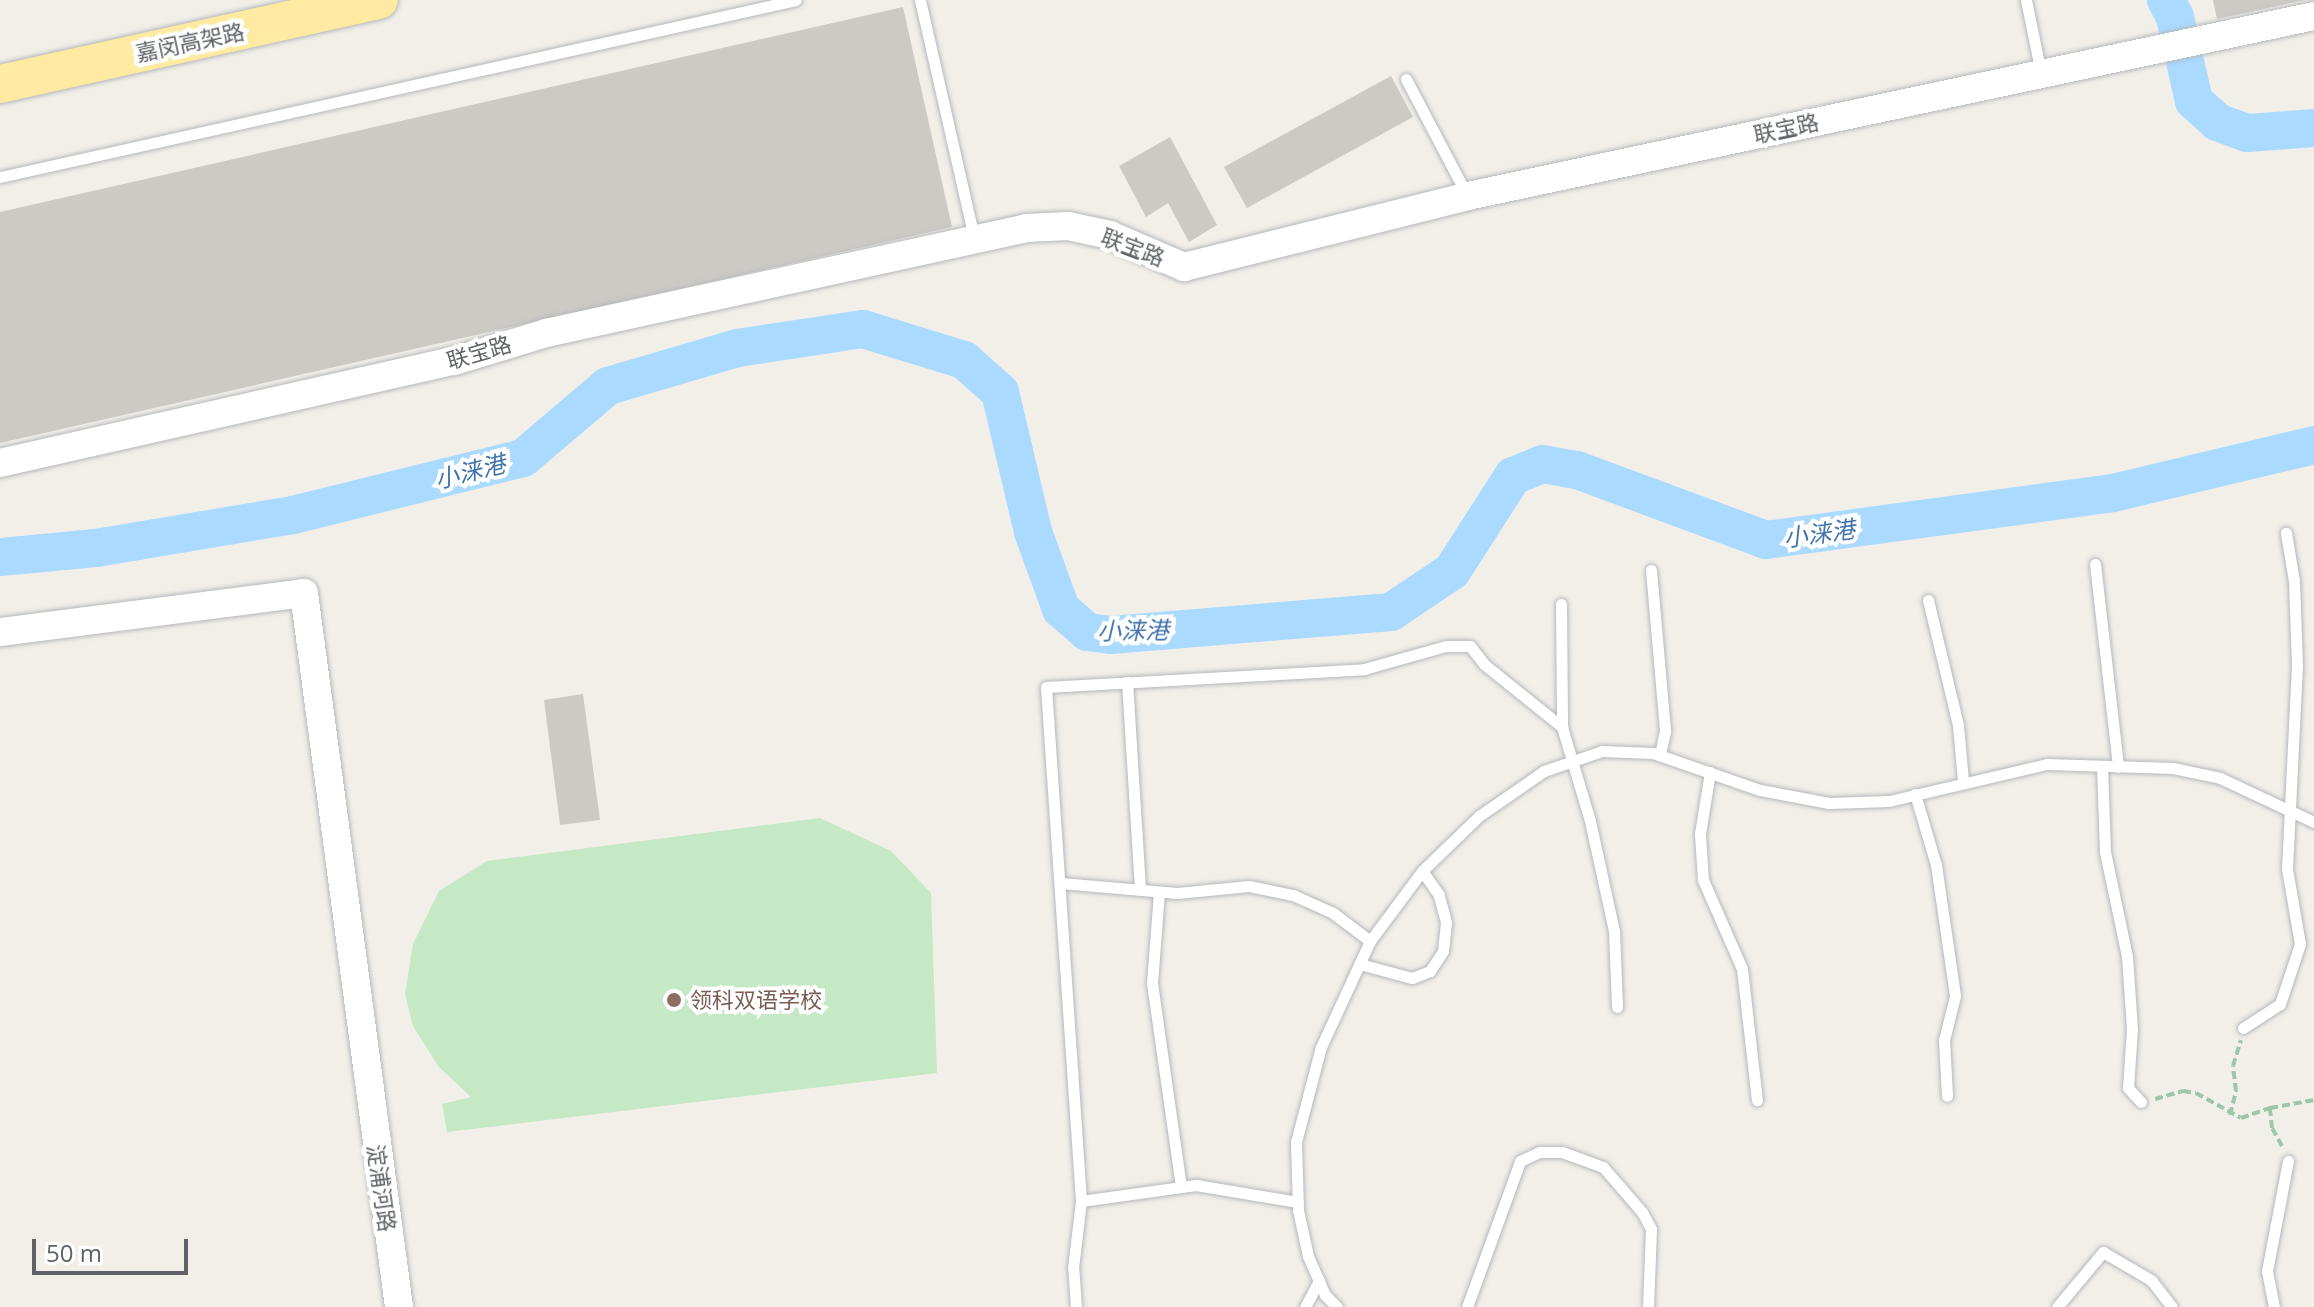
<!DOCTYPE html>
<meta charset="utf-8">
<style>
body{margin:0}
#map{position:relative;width:2314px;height:1307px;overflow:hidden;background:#f1efe8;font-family:"Open Sans","Noto Sans SC",sans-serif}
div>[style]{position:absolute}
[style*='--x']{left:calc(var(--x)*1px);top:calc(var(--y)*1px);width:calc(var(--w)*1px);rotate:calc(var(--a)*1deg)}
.green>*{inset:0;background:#c5e8c5}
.river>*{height:38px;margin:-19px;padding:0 19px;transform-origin:19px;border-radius:19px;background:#aadaff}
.building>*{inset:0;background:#cccac5}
.path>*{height:4px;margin-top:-2px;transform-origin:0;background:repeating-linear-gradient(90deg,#9cc7a9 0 8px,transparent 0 12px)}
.roads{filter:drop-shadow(0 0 2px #b5b8bc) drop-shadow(0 0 2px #b5b8bc)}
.service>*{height:11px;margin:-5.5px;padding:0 5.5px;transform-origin:5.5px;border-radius:5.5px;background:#fff}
.tertiary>*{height:28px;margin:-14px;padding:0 14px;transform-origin:14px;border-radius:14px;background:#fff}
.trunk>*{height:38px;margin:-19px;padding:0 19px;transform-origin:19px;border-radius:19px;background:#feeaa1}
.dots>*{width:22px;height:22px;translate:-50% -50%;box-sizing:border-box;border:4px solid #fff;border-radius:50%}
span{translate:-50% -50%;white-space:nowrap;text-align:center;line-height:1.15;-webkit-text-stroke:8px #fff;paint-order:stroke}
.street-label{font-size:22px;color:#5f6368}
.education-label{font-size:22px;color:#785e54}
.left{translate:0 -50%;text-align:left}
.water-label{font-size:24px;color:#4174aa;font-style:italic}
.scale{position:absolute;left:32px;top:1239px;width:156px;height:36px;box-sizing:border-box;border:4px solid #5f6368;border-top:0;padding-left:10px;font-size:24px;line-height:28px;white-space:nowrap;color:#5f6368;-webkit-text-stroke:6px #fff;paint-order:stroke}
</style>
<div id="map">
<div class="green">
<div style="clip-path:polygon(820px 818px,891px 851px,931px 893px,937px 1073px,447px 1132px,442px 1104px,471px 1097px,438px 1066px,413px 1026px,405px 994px,413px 944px,439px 891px,487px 861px)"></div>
</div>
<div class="river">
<div style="--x:2166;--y:0;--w:19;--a:62"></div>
<div style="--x:2175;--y:17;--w:86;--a:77.3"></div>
<div style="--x:2194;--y:101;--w:31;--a:42"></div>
<div style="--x:2217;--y:122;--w:33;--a:20"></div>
<div style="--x:2248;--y:133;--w:66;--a:-4.3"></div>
<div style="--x:0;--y:557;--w:96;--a:-5.4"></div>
<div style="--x:96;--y:548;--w:200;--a:-9.5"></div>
<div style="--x:293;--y:515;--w:237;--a:-13.9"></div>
<div style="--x:523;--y:458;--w:111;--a:-40.3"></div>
<div style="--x:608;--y:386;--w:134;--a:-16.4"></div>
<div style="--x:737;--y:348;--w:127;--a:-8.6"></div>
<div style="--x:863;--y:329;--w:106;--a:17.1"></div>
<div style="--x:964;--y:360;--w:48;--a:41.6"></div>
<div style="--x:1000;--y:392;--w:144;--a:76.7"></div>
<div style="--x:1033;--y:532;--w:82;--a:70"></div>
<div style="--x:1061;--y:609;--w:35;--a:41"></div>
<div style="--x:1087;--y:632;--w:24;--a:7"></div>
<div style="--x:1111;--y:635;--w:281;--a:-4.7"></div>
<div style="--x:1391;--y:612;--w:73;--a:-33.9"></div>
<div style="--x:1452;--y:571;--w:113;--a:-57.3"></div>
<div style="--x:1513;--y:476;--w:31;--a:-22"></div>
<div style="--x:1542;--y:464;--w:36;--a:10"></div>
<div style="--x:1577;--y:470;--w:202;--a:20.3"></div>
<div style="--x:1766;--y:540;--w:350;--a:-7.7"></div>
<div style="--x:2113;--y:493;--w:207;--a:-13.4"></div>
</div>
<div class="building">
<div style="clip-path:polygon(2213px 0,2305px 0,2217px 19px)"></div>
<div style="clip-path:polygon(903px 7px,952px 227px,0 443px,0 212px)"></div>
<div style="clip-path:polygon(1391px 76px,1413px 117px,1247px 208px,1224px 167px)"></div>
<div style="clip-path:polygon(1170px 137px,1217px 225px,1189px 242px,1168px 203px,1146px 217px,1119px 166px)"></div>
<div style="clip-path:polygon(583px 694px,600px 820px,560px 825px,544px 700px)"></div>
</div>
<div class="path">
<div style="--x:2155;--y:1099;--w:29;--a:-16"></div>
<div style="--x:2183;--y:1091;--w:13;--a:9"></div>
<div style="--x:2196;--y:1093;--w:51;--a:29.1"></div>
<div style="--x:2241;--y:1118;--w:31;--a:-19"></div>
<div style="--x:2230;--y:1115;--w:25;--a:-76"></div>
<div style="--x:2236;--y:1091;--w:25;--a:-97"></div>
<div style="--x:2233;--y:1066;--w:27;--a:-73"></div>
<div style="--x:2282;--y:1146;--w:21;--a:-119"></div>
<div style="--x:2272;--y:1128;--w:20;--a:-96"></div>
<div style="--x:2270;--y:1108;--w:45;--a:-10.3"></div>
</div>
<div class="roads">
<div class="service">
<div style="--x:920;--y:0;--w:244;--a:77.2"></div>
<div style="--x:2026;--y:0;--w:75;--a:78.4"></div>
<div style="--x:1406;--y:79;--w:131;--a:62.3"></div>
<div style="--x:0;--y:177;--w:815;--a:-12.54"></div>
<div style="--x:2095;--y:564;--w:204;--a:83.5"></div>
<div style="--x:1651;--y:570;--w:162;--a:85"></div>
<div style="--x:1665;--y:731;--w:25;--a:102"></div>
<div style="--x:1928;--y:600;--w:129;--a:76.5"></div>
<div style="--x:1958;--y:725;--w:56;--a:84.9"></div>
<div style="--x:1561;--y:604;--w:123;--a:89.5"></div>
<div style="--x:1562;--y:727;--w:98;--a:73.4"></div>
<div style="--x:1590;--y:821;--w:113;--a:77.7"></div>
<div style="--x:1614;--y:931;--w:76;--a:87.7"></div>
<div style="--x:1127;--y:682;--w:208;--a:86.4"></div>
<div style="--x:2102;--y:766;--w:86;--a:88"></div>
<div style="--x:2105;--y:852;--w:106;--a:78.1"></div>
<div style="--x:2127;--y:956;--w:73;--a:86.1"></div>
<div style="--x:2132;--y:1029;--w:59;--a:93.9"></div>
<div style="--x:2128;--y:1088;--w:19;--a:47"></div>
<div style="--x:1710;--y:772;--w:63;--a:99.2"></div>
<div style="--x:1700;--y:834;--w:46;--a:86.3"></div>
<div style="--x:1703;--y:880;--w:97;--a:66.3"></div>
<div style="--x:1742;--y:969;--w:132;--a:83.5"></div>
<div style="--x:1915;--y:794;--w:74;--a:73.5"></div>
<div style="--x:1936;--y:865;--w:132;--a:81.7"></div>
<div style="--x:1955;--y:996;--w:45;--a:104"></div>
<div style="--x:1944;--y:1040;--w:56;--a:86.9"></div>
<div style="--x:1061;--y:883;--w:116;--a:4.9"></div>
<div style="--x:1177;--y:893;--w:72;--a:-5.6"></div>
<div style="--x:1249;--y:886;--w:45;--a:11.6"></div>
<div style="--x:1293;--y:895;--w:44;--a:24.2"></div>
<div style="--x:1333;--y:913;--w:46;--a:37.1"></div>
<div style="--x:1159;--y:892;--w:91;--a:94.4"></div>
<div style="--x:1152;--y:983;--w:206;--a:81.9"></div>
<div style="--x:1360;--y:964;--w:54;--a:15.1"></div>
<div style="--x:1412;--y:978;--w:19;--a:-21"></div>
<div style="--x:1430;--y:971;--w:24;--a:-57"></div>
<div style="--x:1443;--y:951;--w:29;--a:-84"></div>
<div style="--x:1446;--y:922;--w:28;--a:-105"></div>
<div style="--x:1439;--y:895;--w:29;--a:-125"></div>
<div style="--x:2243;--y:1028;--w:44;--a:-33"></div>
<div style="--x:2280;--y:1004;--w:63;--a:-71.6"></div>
<div style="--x:2300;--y:944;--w:76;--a:-99.8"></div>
<div style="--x:2287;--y:869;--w:203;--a:-87.2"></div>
<div style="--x:2297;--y:666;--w:85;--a:-92"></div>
<div style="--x:2294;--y:581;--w:49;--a:-99.5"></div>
<div style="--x:1081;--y:1201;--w:116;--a:-7.9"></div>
<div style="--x:1196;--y:1185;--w:103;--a:9.5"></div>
<div style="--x:1076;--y:1307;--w:39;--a:-94"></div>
<div style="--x:1073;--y:1268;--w:67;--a:-83.2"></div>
<div style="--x:1081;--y:1201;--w:515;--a:-93.9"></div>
<div style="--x:1046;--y:687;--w:319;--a:-3.2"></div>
<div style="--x:1364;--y:669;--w:85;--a:-15.7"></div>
<div style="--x:1446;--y:646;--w:24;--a:0"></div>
<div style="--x:1470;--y:646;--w:24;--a:52"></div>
<div style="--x:1485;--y:665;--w:99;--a:38.8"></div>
<div style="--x:1305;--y:1307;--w:30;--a:-62"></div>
<div style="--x:1337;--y:1307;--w:17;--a:-135"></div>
<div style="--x:1325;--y:1295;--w:43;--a:-113.6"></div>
<div style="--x:1308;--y:1256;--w:47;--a:-102.3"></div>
<div style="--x:1298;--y:1210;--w:68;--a:-91.7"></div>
<div style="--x:1296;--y:1142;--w:98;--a:-75.3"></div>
<div style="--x:1321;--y:1047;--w:117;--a:-65.2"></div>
<div style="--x:1370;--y:941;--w:87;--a:-53.4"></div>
<div style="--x:1422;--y:871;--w:79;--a:-44"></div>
<div style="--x:1479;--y:816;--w:79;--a:-34.7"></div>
<div style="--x:1544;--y:771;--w:61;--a:-19"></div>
<div style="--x:1602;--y:751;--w:51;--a:2.2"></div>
<div style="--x:1653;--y:753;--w:113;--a:19.1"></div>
<div style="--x:1760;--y:790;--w:70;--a:10.7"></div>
<div style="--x:1829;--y:803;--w:60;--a:-1.9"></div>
<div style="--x:1889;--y:801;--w:162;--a:-13.2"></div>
<div style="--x:2047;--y:764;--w:126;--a:1.8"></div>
<div style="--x:2173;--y:768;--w:48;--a:12"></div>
<div style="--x:2220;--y:778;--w:104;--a:25.1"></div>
<div style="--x:1467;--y:1307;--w:155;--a:-70"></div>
<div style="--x:1520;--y:1161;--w:21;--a:-25"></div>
<div style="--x:1539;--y:1152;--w:23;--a:0"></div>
<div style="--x:1562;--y:1152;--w:44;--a:20.1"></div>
<div style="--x:1603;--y:1167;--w:60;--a:49.1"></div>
<div style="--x:1642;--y:1212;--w:19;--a:62"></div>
<div style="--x:1651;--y:1229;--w:78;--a:92.2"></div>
<div style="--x:2057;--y:1307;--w:72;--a:-50.1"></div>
<div style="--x:2103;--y:1252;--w:56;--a:30.3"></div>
<div style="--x:2151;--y:1280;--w:34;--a:52"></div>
<div style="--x:2274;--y:1307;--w:37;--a:-101"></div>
<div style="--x:2267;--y:1271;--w:112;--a:-79.2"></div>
</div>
<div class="tertiary">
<div style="--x:0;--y:463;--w:465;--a:-12.7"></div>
<div style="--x:454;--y:361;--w:96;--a:-16.9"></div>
<div style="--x:546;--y:333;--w:491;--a:-12.3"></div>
<div style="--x:1026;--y:228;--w:42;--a:-2.7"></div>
<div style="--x:1068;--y:226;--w:43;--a:12.1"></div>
<div style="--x:1110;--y:235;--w:81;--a:23.4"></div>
<div style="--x:1184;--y:267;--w:293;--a:-14"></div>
<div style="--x:1468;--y:196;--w:865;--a:-12.01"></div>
<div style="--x:0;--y:632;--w:306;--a:-7.3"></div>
<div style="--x:304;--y:593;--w:720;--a:82.42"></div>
</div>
<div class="trunk">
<div style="--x:0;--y:84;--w:388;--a:-12.5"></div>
</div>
</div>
<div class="dots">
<div style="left:674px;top:1000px;background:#8d6e63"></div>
</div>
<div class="street-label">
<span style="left:190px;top:42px;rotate:-12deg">嘉闵高架路</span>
<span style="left:1786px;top:128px;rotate:-12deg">联宝路</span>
<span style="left:1133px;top:247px;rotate:21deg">联宝路</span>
<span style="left:479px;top:352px;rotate:-16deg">联宝路</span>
<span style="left:382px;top:1188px;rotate:82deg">淀浦河路</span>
</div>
<div class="education-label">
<span class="left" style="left:690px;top:1000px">领科双语学校</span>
</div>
<div class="water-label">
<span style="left:470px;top:471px;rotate:-14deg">小涞港</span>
<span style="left:1819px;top:533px;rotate:-8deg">小涞港</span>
<span style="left:1133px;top:630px;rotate:-1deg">小涞港</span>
</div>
<div class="scale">50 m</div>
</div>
